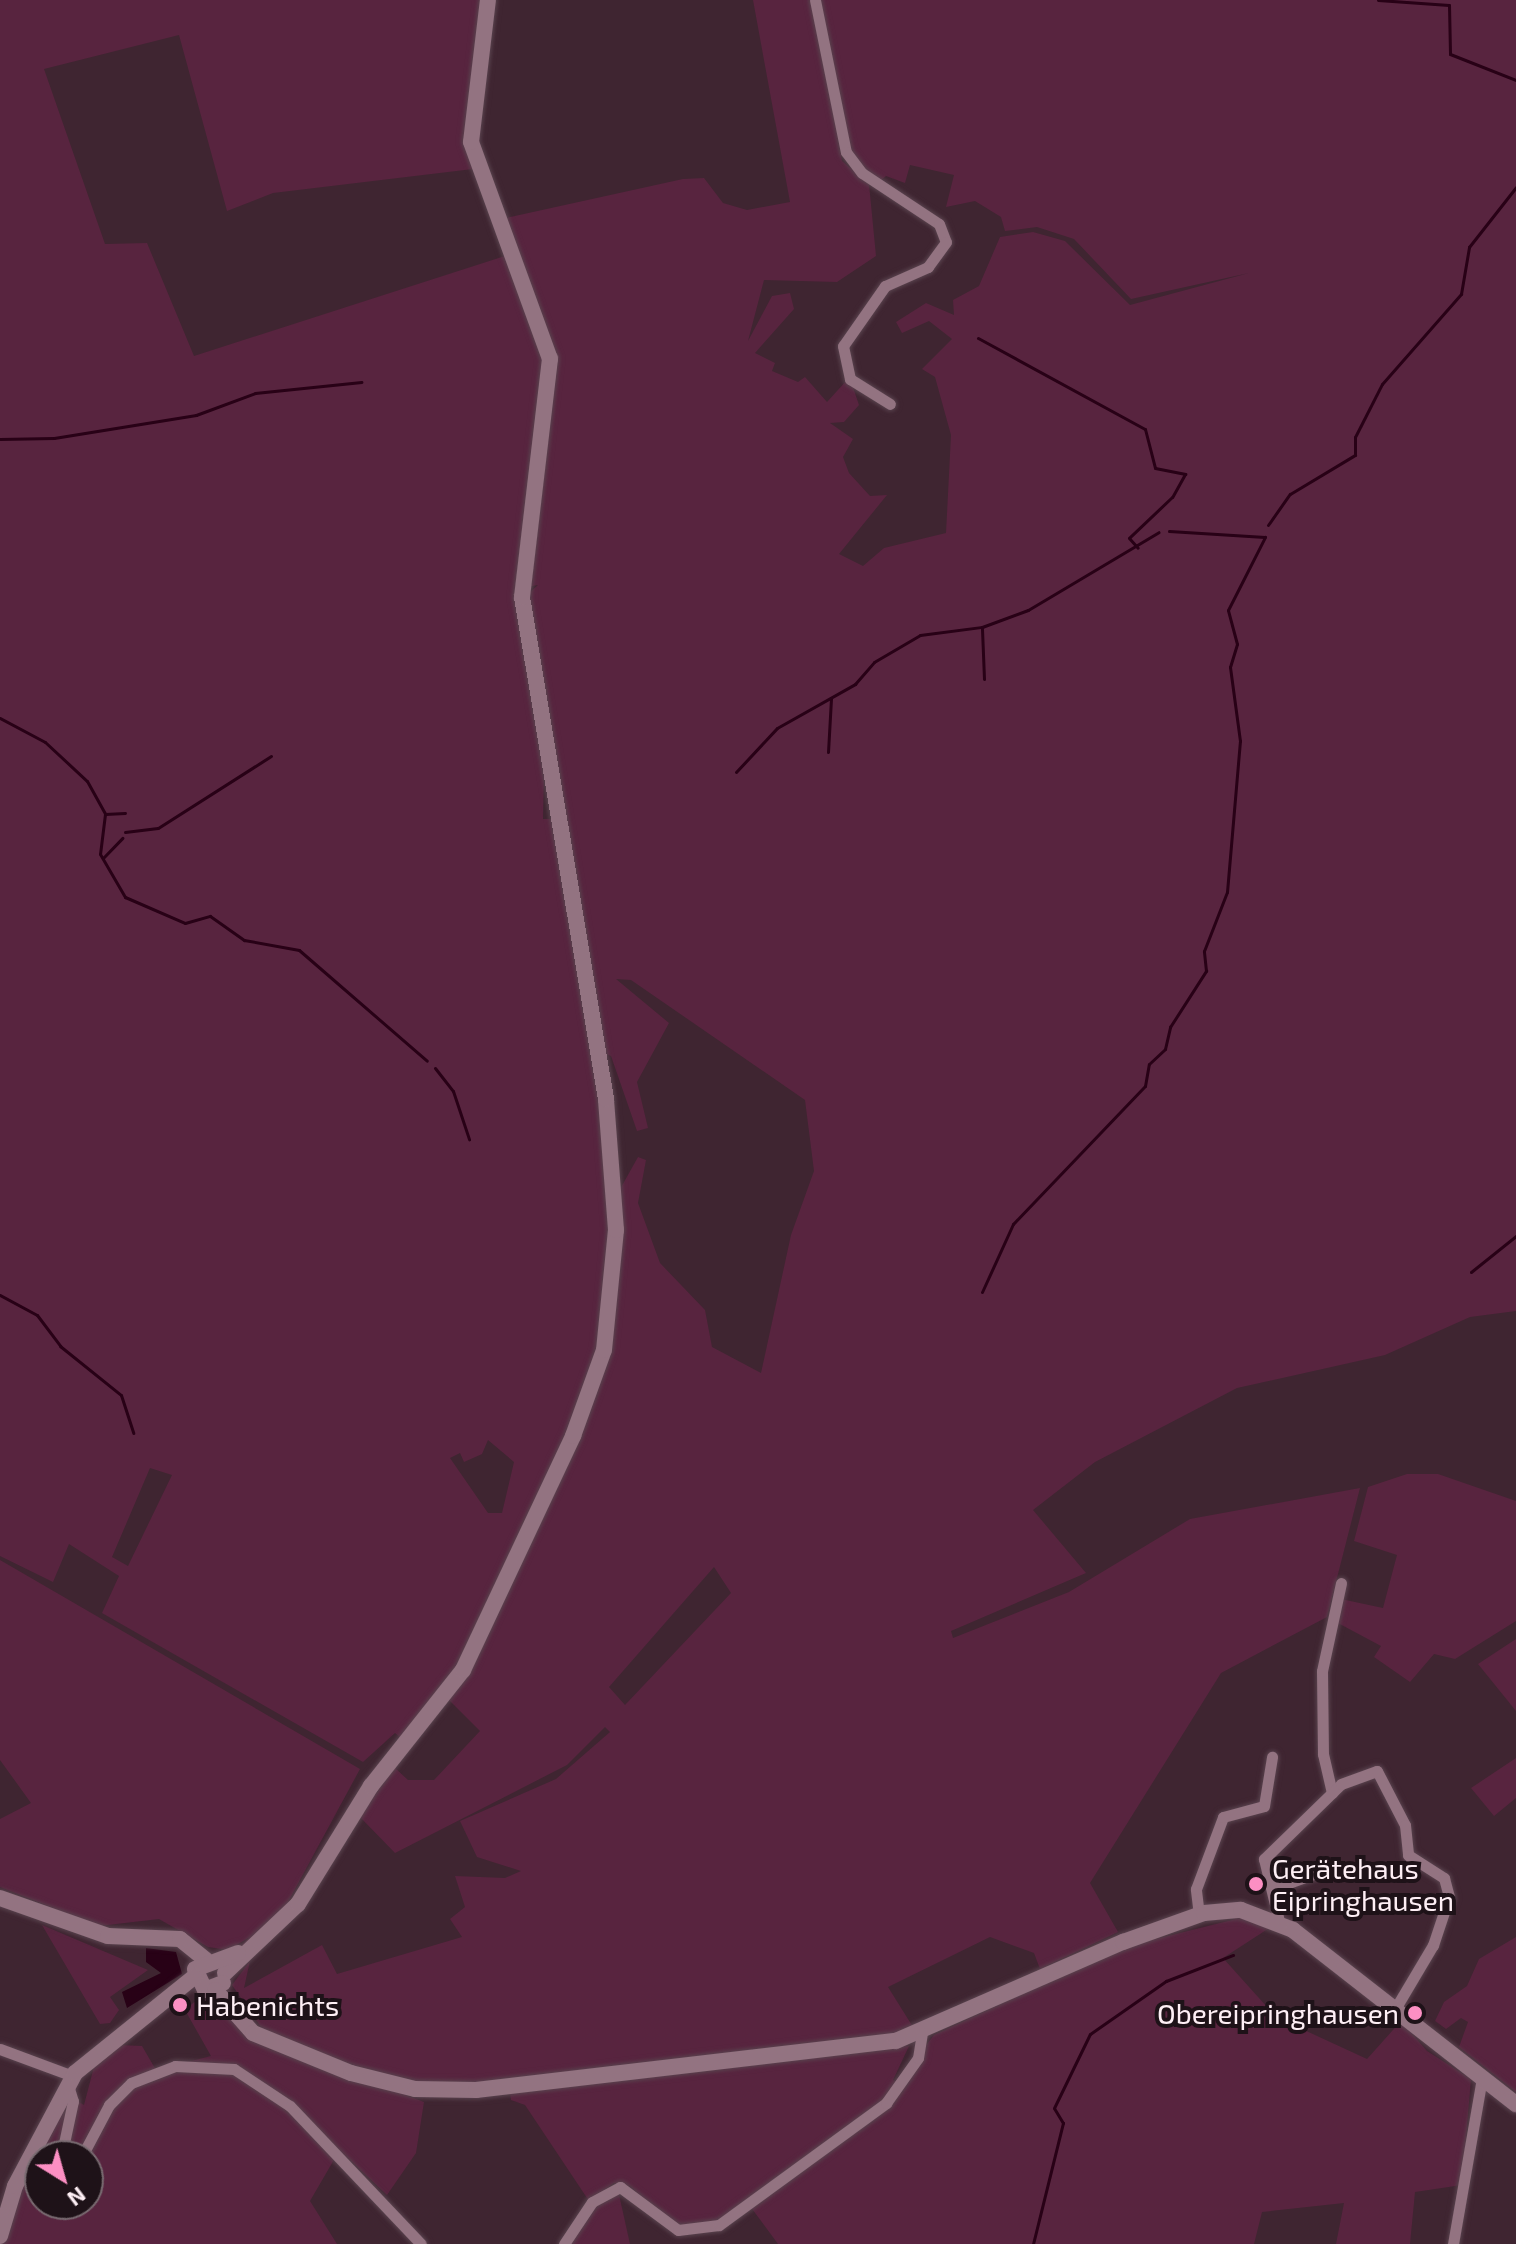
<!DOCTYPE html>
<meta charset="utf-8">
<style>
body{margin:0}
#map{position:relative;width:1516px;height:2244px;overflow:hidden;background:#3f2531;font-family:"Exo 2",sans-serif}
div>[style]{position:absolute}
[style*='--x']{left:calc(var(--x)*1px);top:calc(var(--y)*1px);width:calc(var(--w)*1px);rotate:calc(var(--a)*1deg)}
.green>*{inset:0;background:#58243f}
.water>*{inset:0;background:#280116}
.stream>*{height:3px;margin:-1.5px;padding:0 1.5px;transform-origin:1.5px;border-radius:1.5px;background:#280116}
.roads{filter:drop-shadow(0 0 2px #59434e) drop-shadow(0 0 2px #59434e)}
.minor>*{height:11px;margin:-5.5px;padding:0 5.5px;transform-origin:5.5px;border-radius:5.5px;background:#937381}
.secondary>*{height:16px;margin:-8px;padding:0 8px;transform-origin:8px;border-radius:8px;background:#937381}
.dots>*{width:22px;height:22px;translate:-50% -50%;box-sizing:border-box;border:4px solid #1e1218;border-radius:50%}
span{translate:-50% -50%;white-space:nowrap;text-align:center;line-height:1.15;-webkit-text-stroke:8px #1e1218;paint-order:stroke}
.poi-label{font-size:28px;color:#feeff5}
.left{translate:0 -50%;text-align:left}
.right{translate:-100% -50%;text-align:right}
.north{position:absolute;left:24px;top:2140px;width:80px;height:80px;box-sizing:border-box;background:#1e1218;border:2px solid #786a70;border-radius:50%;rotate:143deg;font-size:22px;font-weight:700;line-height:32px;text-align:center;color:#feeff5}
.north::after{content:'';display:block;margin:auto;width:28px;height:36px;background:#fc8fc3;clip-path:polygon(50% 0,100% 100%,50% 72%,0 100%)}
</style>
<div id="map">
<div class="green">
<div style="clip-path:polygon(evenodd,0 0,484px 0,473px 169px,273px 193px,227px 211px,179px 35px,44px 69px,105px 244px,147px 243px,194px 356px,508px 255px,541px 337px,544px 399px,517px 572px,544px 772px,543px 819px,552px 819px,595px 1061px,611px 1236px,602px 1330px,584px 1401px,467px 1652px,402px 1739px,395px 1733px,363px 1762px,102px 1613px,119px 1576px,69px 1544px,53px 1582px,0 1556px,0 0,488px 1440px,514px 1462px,502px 1513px,488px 1513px,450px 1458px,460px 1453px,464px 1462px,482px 1454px,488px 1440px,0 0,150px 1468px,172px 1475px,128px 1566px,112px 1557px,150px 1468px)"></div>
<div style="clip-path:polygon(evenodd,753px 0,812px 0,842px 161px,869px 184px,876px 256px,837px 282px,764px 280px,748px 341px,772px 296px,790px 293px,794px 309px,755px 353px,775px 363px,772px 371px,798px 382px,805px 377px,827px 402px,847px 380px,853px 387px,859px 405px,844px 422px,830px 423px,853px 439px,843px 457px,849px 473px,870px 496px,887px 495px,839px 554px,863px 566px,884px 548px,946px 533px,951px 435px,935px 377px,922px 369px,952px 339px,929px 321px,902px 333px,896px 322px,926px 303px,954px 315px,953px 300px,979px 286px,1000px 237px,1033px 232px,1065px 241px,1130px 305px,1249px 273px,1131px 299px,1074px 239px,1037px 227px,1005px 231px,1001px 217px,975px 201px,946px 207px,954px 175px,910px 165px,905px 183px,886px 176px,879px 182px,853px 159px,818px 0,1516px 0,1516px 1311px,1470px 1317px,1385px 1355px,1237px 1388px,1095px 1462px,1033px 1510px,1086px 1573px,951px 1631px,953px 1638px,1069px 1592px,1190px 1519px,1360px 1488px,1327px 1617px,1221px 1673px,1090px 1883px,1118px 1932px,1040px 1969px,1034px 1953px,990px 1937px,888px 1987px,913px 2027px,845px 2053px,909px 2046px,893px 2080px,900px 2083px,885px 2101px,741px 2206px,707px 2226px,674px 2226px,630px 2186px,614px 2183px,589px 2201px,525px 2105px,511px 2100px,508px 2081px,421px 2084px,339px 2061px,263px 2030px,232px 1985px,250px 1961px,244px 1988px,322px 1945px,337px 1974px,462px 1937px,450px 1919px,465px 1907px,455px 1876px,505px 1878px,521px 1871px,477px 1857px,460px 1821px,556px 1779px,610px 1732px,605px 1727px,567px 1765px,395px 1853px,359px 1816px,395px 1768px,408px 1780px,434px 1780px,480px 1731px,447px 1698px,589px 1414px,619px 1191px,638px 1157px,646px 1160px,638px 1203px,660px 1263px,705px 1310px,712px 1347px,761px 1373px,791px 1235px,814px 1171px,805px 1100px,631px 980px,616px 979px,669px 1023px,637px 1082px,648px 1128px,637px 1131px,611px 1056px,604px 1053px,528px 594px,538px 585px,527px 587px,555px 383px,478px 153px,478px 114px,480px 144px,506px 218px,683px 179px,704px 178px,723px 203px,747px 210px,790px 202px,753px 0,714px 1567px,731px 1593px,625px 1705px,609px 1687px,714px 1567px)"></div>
<div style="clip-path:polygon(1407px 1474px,1438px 1474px,1516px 1501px,1516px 1621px,1455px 1659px,1434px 1654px,1410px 1682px,1374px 1657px,1381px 1646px,1336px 1622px,1341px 1599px,1383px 1608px,1397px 1555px,1354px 1541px,1368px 1487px)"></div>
<div style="clip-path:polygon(0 1560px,360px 1769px,281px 1915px,235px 1951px,250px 1937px,228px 1950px,208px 1947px,159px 1919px,99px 1926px,0 1887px,0 1819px,31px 1803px,0 1760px)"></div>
<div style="clip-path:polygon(1516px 1639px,1516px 1711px,1478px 1664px)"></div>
<div style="clip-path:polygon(1516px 1758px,1516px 1798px,1494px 1816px,1471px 1788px)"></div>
<div style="clip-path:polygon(1244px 1917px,1274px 1925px,1223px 1958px,1276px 2017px,1367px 2059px,1401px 2021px,1427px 2051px,1471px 2079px,1462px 2185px,1415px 2192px,1410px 2244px,1336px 2244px,1344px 2203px,1262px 2212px,1254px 2244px,778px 2244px,750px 2206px,866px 2123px,934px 2035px,1124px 1947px)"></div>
<div style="clip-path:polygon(42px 1925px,148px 1970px,110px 1997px,119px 2010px,110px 2023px,100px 2024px)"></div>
<div style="clip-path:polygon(1516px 1937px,1516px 2092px,1459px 2047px,1468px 2022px,1461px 2018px,1446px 2029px,1435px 2021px,1444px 2002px,1467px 1986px,1479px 1959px)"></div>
<div style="clip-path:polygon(evenodd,199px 1998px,219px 2004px,250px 2037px,424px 2102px,416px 2153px,387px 2195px,330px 2141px,335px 2158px,310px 2201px,337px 2244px,2px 2244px,16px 2195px,67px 2095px,84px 2105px,96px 2059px,118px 2045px,142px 2046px,156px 2070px,211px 2056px,185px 2010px,199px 1998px,40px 2156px,88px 2156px,88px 2204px,40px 2204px,40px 2156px)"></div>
<div style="clip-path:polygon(618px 2190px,630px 2244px,566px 2244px,595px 2205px)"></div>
</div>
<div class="water">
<div style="clip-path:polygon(146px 1948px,176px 1952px,182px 1974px,127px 2008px,122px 1992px,161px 1973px,146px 1962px)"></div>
</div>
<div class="stream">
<div style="--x:1378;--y:0;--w:71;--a:4"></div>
<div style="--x:1449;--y:5;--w:49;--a:88.8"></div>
<div style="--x:1450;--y:54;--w:71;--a:21.5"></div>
<div style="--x:978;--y:338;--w:190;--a:28.6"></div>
<div style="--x:1145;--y:429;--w:40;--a:75.6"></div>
<div style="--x:1155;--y:468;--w:31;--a:11"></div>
<div style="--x:1185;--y:474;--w:26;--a:119"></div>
<div style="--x:1172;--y:497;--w:59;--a:136.4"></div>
<div style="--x:1129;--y:538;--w:13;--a:48"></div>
<div style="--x:0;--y:439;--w:54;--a:-1.1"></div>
<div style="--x:54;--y:438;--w:144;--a:-9.2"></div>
<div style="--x:196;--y:415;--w:63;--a:-20.4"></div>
<div style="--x:255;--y:393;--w:107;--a:-5.9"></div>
<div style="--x:1268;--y:525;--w:38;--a:-55"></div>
<div style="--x:1290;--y:494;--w:76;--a:-31"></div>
<div style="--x:1355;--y:455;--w:18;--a:-90"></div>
<div style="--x:1355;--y:437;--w:59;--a:-63"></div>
<div style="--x:1382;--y:384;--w:120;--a:-48.7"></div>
<div style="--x:1461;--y:294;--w:48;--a:-80.3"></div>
<div style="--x:1469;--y:247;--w:76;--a:-51.9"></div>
<div style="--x:1169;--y:531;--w:96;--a:3.6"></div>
<div style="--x:982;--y:629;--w:50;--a:87.7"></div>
<div style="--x:0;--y:718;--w:51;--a:28.1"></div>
<div style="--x:45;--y:742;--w:57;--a:42.9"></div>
<div style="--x:87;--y:781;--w:38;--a:61"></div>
<div style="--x:105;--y:814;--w:40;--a:97.1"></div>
<div style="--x:100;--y:854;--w:50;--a:59.8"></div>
<div style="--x:125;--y:897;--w:65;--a:23.4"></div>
<div style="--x:185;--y:923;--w:26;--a:-16"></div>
<div style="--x:210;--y:916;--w:42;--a:35.2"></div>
<div style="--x:244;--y:940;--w:56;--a:10.3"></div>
<div style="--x:299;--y:950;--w:169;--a:40.9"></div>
<div style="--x:828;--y:752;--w:54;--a:-86.8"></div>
<div style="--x:736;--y:772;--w:60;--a:-47"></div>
<div style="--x:777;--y:728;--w:90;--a:-29.4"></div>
<div style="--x:855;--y:684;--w:29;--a:-49"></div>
<div style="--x:874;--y:662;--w:53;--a:-30.4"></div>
<div style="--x:920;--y:635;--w:63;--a:-7.4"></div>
<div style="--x:982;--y:627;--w:49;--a:-20.3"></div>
<div style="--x:1028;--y:610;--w:152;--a:-30.8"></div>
<div style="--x:105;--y:814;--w:20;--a:-3"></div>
<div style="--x:125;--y:832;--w:33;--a:-7"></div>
<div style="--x:158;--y:828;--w:134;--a:-32.5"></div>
<div style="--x:103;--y:858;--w:28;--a:-46"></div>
<div style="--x:435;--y:1068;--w:29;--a:52"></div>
<div style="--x:453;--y:1091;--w:51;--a:71.6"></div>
<div style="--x:1471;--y:1272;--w:58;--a:-38.7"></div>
<div style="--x:982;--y:1292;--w:75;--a:-65.5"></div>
<div style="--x:1013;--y:1224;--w:191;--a:-46.3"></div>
<div style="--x:1145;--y:1086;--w:22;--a:-80"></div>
<div style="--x:1149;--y:1064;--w:22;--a:-43"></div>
<div style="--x:1165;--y:1049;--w:23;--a:-77"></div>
<div style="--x:1170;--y:1027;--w:67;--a:-57.3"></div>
<div style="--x:1206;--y:971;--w:20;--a:-96"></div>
<div style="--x:1204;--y:951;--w:63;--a:-68.7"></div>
<div style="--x:1227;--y:892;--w:152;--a:-85.1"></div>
<div style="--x:1240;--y:741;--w:75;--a:-97.7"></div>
<div style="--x:1230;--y:667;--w:24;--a:-73"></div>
<div style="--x:1237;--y:644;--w:35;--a:-105"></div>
<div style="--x:1228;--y:610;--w:82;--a:-63.1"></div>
<div style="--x:0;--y:1295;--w:42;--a:28.4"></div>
<div style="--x:37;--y:1315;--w:39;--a:53"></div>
<div style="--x:60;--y:1346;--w:78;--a:38.8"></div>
<div style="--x:121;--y:1395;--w:40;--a:72"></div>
<div style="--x:1033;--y:2244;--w:125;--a:-76.1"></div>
<div style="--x:1063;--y:2123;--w:17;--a:-121"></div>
<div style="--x:1054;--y:2108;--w:82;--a:-64.1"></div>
<div style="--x:1090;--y:2034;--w:93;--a:-34.9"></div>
<div style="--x:1166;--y:1981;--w:72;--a:-21.2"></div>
</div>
<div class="roads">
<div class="minor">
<div style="--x:815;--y:0;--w:155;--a:78.5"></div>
<div style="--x:846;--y:152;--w:26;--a:53"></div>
<div style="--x:862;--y:173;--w:92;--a:33.5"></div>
<div style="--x:939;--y:224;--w:19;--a:69"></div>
<div style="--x:946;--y:242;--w:31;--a:126"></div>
<div style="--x:928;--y:267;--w:47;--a:156.2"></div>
<div style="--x:885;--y:286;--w:73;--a:125"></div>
<div style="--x:843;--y:346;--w:34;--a:78"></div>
<div style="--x:850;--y:379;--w:47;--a:32"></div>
<div style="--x:1332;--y:1793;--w:40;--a:-103"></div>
<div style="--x:1323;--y:1754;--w:83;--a:-90.7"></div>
<div style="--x:1322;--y:1671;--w:90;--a:-77.8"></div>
<div style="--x:1275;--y:1888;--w:49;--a:-20.3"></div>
<div style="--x:1199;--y:1915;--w:26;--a:-97"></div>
<div style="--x:1196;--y:1889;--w:77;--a:-69.4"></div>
<div style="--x:1223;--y:1817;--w:42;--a:-15"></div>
<div style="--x:1264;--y:1806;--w:50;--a:-80.7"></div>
<div style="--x:1279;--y:1921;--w:64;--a:-103.6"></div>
<div style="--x:1264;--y:1859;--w:107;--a:-44.2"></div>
<div style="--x:1341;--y:1784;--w:38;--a:-20"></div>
<div style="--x:1377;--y:1771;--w:61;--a:62.6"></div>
<div style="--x:1405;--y:1825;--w:30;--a:84"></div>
<div style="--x:1408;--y:1855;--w:43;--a:32.6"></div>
<div style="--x:1444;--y:1878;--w:20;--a:75"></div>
<div style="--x:1449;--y:1897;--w:51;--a:108.4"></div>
<div style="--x:1433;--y:1945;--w:74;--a:120.7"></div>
<div style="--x:0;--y:2049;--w:78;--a:20.3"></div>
<div style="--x:68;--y:2085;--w:17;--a:73"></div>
<div style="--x:73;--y:2101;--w:43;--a:102.1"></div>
<div style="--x:64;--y:2143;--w:15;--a:58"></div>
<div style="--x:82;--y:2156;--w:58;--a:-62.1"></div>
<div style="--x:109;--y:2105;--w:31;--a:-45"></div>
<div style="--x:131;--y:2083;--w:47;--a:-21.1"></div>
<div style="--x:175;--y:2066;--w:59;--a:2.9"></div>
<div style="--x:234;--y:2069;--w:67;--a:33.5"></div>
<div style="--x:290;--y:2106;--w:190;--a:46.5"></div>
<div style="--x:564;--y:2244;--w:50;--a:-56.3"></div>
<div style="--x:592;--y:2202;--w:32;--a:-28"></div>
<div style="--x:620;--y:2187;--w:72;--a:36.6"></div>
<div style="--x:678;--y:2230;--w:41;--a:-7"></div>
<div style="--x:719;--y:2225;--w:207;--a:-36.1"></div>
<div style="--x:886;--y:2103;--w:55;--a:-54.6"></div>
<div style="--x:918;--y:2058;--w:25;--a:-81"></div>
<div style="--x:1453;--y:2244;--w:169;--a:-80.1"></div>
</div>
<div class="secondary">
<div style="--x:0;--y:1898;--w:114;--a:19.4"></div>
<div style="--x:108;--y:1936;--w:72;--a:2.4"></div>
<div style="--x:180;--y:1939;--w:33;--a:39"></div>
<div style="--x:225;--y:1973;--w:100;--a:-43.4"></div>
<div style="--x:298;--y:1904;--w:139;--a:-58.3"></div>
<div style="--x:371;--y:1786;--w:148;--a:-51.6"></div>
<div style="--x:463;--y:1670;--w:259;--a:-64.8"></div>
<div style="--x:573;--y:1436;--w:91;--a:-70.2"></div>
<div style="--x:604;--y:1350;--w:121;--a:-84.3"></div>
<div style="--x:616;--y:1230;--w:131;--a:-94.4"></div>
<div style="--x:606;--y:1099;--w:509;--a:-99.5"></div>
<div style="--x:522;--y:597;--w:240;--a:-83.3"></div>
<div style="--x:550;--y:359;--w:231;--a:-110"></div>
<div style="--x:471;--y:142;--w:143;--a:-83.2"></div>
<div style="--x:223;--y:1983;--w:19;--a:159"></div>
<div style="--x:205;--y:1990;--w:23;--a:-115"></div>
<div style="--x:195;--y:1969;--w:46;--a:-20.4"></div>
<div style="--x:215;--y:1990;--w:57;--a:48.5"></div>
<div style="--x:253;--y:2033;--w:106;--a:22.2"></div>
<div style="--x:351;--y:2073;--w:66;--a:14"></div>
<div style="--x:415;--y:2089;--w:61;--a:0.9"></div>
<div style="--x:476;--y:2090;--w:423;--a:-6.7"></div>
<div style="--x:896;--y:2041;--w:248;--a:-23.6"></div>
<div style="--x:1123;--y:1942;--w:86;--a:-19.7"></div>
<div style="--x:1204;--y:1913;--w:37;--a:-5"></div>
<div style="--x:1241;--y:1910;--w:56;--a:21"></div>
<div style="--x:1293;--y:1930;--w:283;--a:38"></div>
<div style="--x:0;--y:2236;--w:52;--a:-73.3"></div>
<div style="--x:15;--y:2186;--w:128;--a:-62"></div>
<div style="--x:75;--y:2073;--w:153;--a:-38.9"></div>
</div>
</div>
<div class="dots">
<div style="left:1256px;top:1884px;background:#fc8fc3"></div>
<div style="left:180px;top:2005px;background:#fc8fc3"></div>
<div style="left:1415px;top:2013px;background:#fc8fc3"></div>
</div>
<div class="poi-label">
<span class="left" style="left:1272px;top:1884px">Gerätehaus<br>Eipringhausen</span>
<span class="left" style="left:196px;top:2005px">Habenichts</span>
<span class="right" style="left:1399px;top:2013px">Obereipringhausen</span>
</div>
<div class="north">N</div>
</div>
